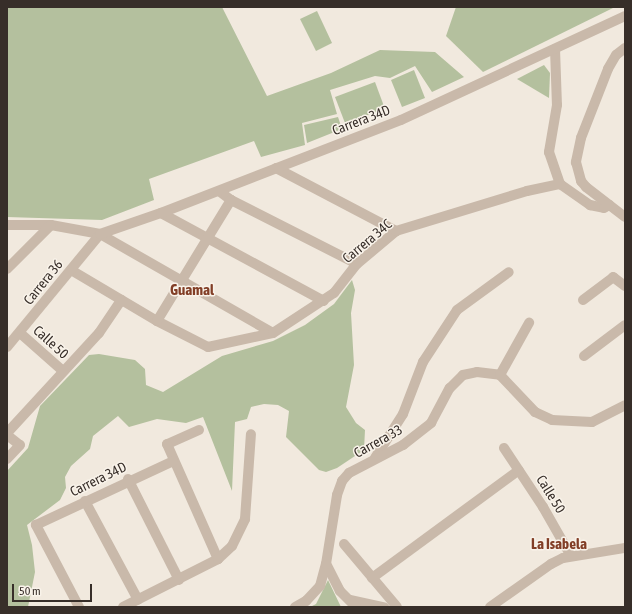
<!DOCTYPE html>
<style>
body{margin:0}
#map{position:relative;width:632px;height:614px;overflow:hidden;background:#f1e9de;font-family:"Asap Condensed",sans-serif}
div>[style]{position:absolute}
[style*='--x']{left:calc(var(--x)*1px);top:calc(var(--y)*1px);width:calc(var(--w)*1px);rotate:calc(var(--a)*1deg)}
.green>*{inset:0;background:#b4c09e}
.minor>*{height:10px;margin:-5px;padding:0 5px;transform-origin:5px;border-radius:5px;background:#c9b9aa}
.tertiary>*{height:10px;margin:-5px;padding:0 5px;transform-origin:5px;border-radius:5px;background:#c9b9aa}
span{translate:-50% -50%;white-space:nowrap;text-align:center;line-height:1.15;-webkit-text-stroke:3px #f9f3ea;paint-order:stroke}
.street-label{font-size:14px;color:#372e29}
.neighbourhood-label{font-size:15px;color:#823e26;font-weight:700}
.frame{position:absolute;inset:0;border:8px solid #372e29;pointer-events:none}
.scale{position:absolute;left:12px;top:584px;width:80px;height:18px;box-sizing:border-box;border:2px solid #372e29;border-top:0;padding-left:5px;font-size:12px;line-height:14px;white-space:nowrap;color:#372e29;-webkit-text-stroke:3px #f9f3ea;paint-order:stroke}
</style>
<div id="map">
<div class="green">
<div style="clip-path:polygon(7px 7px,222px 7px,267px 96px,331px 73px,380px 50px,435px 52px,464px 77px,432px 92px,415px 66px,390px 78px,375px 76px,330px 90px,337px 114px,302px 123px,305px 145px,261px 157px,254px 141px,149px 179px,154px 200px,102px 220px,7px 217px)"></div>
<div style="clip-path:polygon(456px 7px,615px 7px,483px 72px,446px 36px)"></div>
<div style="clip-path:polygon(317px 11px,332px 43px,316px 51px,300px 19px)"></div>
<div style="clip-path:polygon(544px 65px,550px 73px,549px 98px,517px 79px)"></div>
<div style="clip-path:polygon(414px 70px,425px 98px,402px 107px,391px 80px)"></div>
<div style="clip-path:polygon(375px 82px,385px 109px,345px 123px,335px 97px)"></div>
<div style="clip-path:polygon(338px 117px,342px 129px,307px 143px,304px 125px)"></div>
<div style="clip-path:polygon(352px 280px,355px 290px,351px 313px,354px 365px,346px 407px,356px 423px,365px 430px,364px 450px,337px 468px,326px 472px,319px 470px,286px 437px,289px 411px,278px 405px,264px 404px,251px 407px,247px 419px,235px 422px,232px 491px,203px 417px,186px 423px,157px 419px,129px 427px,118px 416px,93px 436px,90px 449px,71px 466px,65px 477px,66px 488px,60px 500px,27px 525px,32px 545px,35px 572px,28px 607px,7px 607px,7px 471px,28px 448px,40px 406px,89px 355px,99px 354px,135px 360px,145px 369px,146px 385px,163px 392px,222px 356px,273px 341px,305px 325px,334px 304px)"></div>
<div style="clip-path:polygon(328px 580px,341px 607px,310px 607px,316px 604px)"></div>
</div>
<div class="minor">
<div style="--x:555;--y:49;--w:56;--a:88"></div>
<div style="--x:557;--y:105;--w:48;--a:99.7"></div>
<div style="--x:549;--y:152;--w:34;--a:71"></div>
<div style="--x:560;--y:184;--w:37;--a:35"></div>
<div style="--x:590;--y:205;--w:14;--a:12"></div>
<div style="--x:604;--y:208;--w:6;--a:-31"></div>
<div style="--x:276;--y:168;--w:136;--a:27.7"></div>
<div style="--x:219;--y:191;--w:15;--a:37"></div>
<div style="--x:231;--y:200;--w:141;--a:26.9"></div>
<div style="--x:161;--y:213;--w:185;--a:28.4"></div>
<div style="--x:7;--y:225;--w:44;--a:0"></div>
<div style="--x:51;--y:225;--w:50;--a:10.4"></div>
<div style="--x:100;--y:234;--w:199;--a:29.8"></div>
<div style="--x:7;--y:269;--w:62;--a:-45"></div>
<div style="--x:71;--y:270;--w:100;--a:30.7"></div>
<div style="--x:157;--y:321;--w:57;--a:27"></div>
<div style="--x:208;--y:347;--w:66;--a:-12.2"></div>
<div style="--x:273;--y:333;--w:73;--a:-33.3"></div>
<div style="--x:334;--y:293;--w:37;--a:-52"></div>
<div style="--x:357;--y:264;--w:51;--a:-40.2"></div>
<div style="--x:396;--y:231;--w:137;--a:-17"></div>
<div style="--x:527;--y:191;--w:34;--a:-12"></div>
<div style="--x:583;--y:300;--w:38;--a:-37"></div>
<div style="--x:613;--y:277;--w:15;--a:37"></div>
<div style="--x:157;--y:321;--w:142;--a:-58.6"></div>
<div style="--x:20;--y:333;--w:57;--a:41.5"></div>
<div style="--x:584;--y:356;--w:51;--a:-37.1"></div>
<div style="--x:500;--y:375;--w:60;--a:-60.9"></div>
<div style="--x:199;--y:430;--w:35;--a:156"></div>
<div style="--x:167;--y:444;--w:126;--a:66.1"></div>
<div style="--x:7;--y:433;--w:136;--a:-47.4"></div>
<div style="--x:99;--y:333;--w:40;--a:-56"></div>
<div style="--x:7;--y:435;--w:16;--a:38"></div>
<div style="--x:20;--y:445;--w:19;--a:133"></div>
<div style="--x:504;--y:448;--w:71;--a:56.5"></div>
<div style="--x:543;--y:507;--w:56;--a:60.3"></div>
<div style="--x:375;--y:458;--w:52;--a:-57.5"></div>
<div style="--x:403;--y:414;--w:56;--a:-69"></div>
<div style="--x:423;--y:362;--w:62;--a:-56.8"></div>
<div style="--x:457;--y:310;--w:64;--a:-36.2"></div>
<div style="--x:128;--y:479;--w:113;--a:63.2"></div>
<div style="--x:85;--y:501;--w:112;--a:61.8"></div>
<div style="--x:344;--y:544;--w:82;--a:49.9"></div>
<div style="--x:372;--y:578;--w:182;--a:-36.3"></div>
<div style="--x:79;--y:607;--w:93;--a:-117.7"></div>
<div style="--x:36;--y:525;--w:151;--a:-25"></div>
<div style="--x:123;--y:607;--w:106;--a:-26.8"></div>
<div style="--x:218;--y:559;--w:19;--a:-43"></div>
<div style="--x:232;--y:546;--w:30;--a:-64"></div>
<div style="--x:245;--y:519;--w:85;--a:-86"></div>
<div style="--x:295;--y:607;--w:13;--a:-29"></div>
<div style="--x:306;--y:601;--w:21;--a:-47"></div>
<div style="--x:320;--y:586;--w:23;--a:-75"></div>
</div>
<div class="tertiary">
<div style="--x:625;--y:48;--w:11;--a:142"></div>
<div style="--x:616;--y:55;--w:16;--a:120"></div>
<div style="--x:608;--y:69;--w:74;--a:111.4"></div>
<div style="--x:581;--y:138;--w:25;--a:102"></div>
<div style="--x:576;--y:162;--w:20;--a:75"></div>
<div style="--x:581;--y:181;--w:8;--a:50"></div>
<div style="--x:586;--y:187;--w:49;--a:37.6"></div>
<div style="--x:7;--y:347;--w:146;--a:-50.5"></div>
<div style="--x:100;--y:234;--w:65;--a:-19"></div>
<div style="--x:161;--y:213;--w:257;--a:-21.2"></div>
<div style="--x:401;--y:120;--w:247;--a:-24.9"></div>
<div style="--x:350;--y:600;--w:35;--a:12"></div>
<div style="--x:356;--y:607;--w:23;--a:-135"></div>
<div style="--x:340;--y:591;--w:30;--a:-117"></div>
<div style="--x:326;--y:564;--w:70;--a:-80.9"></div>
<div style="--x:337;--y:495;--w:15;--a:-70"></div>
<div style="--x:342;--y:481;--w:11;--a:-49"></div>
<div style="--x:349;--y:473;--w:61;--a:-27.4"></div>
<div style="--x:403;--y:445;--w:36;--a:-38"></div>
<div style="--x:431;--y:423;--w:40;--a:-62"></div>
<div style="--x:450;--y:388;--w:18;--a:-45"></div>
<div style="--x:463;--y:375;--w:14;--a:-12"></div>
<div style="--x:477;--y:372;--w:23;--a:7"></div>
<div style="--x:500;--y:375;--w:51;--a:46.6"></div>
<div style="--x:535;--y:412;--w:19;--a:25"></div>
<div style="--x:552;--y:420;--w:40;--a:2.9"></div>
<div style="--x:592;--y:422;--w:37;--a:-27"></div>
<div style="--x:490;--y:607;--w:75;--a:-35.2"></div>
<div style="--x:551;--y:564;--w:13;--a:-27"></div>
<div style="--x:563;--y:558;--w:63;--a:-9.2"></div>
</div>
<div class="street-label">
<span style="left:361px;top:120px;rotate:-21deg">Carrera 34D</span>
<span style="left:367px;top:241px;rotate:-40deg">Carrera 34C</span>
<span style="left:43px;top:282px;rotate:-51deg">Carrera 36</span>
<span style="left:51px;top:342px;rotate:42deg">Calle 50</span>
<span style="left:378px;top:441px;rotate:-29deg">Carrera 33</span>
<span style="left:98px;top:479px;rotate:-26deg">Carrera 34D</span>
<span style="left:551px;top:494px;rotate:58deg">Calle 50</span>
</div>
<div class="neighbourhood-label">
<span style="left:192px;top:290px">Guamal</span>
<span style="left:559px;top:544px">La Isabela</span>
</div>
<div class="frame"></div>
<div class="scale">50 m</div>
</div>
